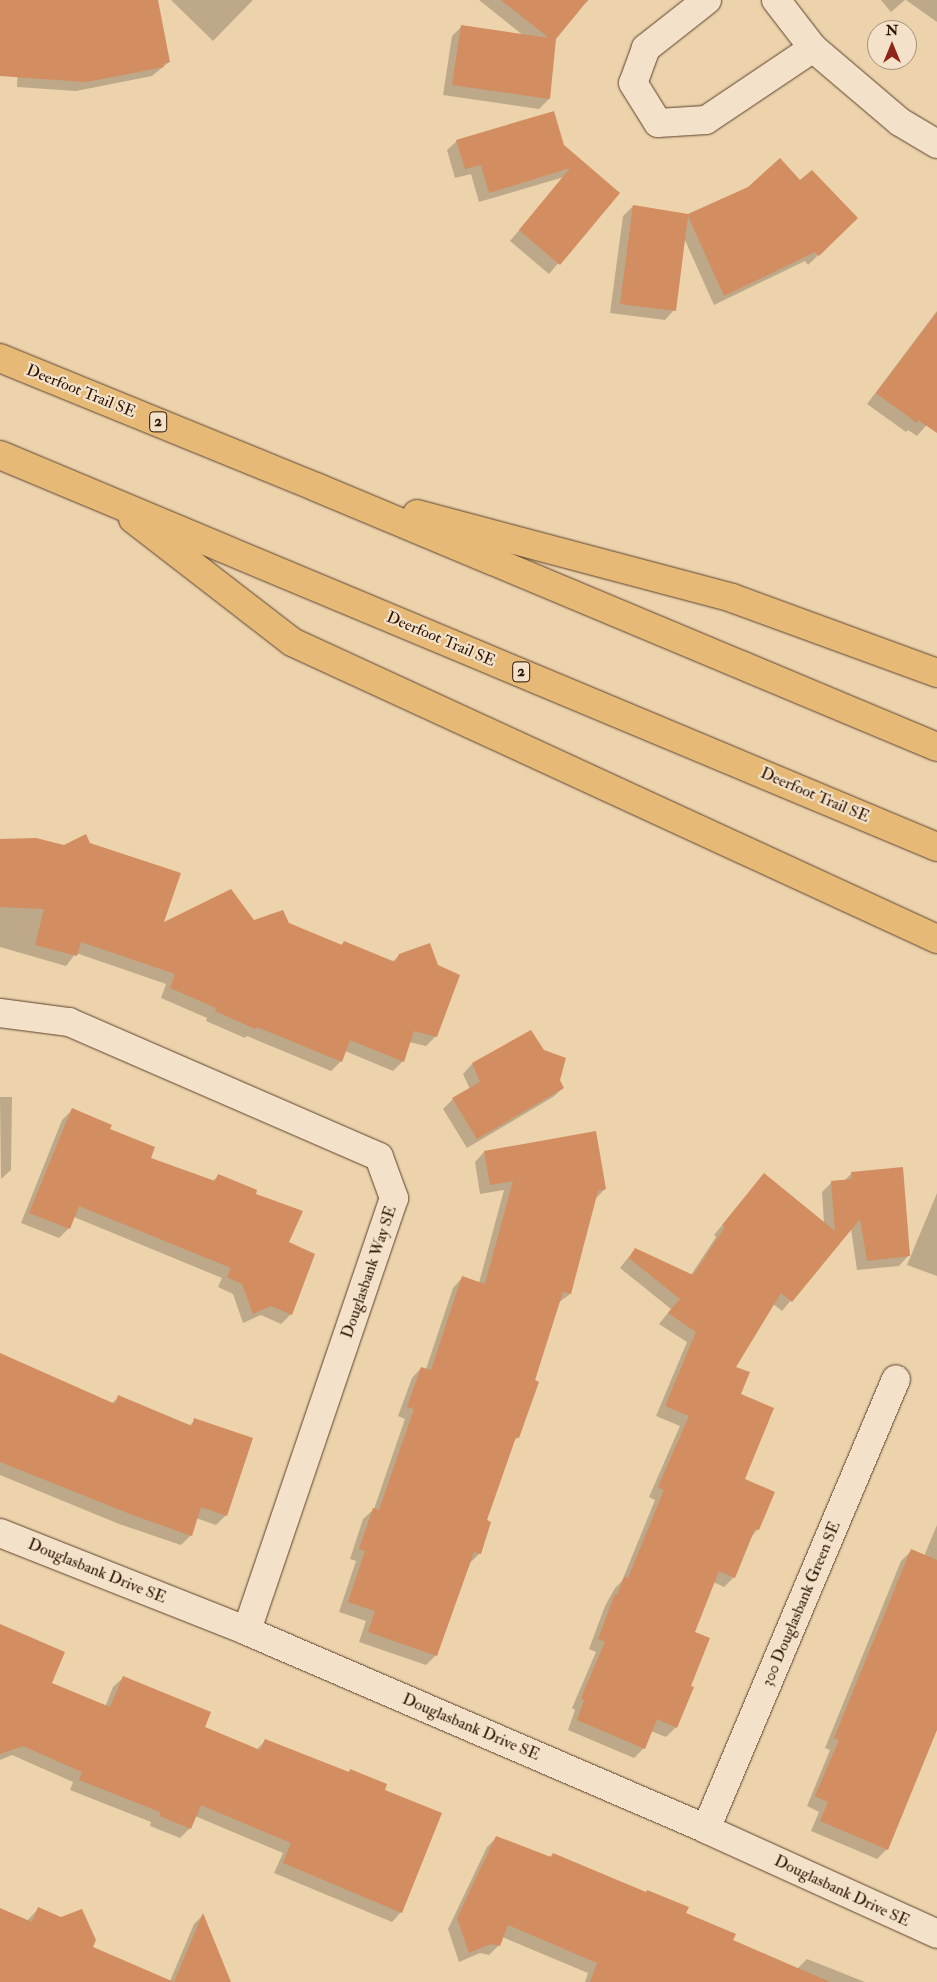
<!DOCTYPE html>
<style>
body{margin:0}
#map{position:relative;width:937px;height:1982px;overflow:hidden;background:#edd3ac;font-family:"IM FELL Double Pica",serif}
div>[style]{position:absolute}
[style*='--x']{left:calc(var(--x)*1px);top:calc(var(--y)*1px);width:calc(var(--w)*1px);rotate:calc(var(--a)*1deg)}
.shadow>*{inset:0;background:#0003}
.building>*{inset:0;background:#d28d60}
.roads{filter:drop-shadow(0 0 1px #5b412c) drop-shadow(0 0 1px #5b412c)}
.minor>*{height:28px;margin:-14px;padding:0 14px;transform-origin:14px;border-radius:14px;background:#f3e2c9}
.highway>*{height:28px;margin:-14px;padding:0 14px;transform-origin:14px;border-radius:14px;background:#e6ba76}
span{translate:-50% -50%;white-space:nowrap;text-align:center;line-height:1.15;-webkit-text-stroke:4.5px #f3e2c9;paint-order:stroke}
.shield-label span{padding:1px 4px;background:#f3e2c9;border:1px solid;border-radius:4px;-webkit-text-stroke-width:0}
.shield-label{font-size:15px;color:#2a1001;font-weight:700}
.street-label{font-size:16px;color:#2a1001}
.north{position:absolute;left:867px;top:20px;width:50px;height:50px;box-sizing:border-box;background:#f3e2c9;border:1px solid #a38e79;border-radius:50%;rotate:0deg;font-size:14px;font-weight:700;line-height:20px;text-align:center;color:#2a1001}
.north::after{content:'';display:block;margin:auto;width:18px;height:22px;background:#8f2418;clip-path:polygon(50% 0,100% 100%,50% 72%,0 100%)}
</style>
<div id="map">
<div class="shadow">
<div style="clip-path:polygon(0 0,157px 0,169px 62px,152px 76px,76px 91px,17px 87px,18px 68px,0 61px)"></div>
<div style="clip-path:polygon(171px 0,253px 0,213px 41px)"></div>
<div style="clip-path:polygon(479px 0,589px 0,584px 4px,555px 38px,549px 99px,539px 109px,443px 95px,452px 36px,461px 27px,524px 36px)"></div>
<div style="clip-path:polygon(881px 0,905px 0,891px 12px)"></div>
<div style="clip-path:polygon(906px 0,937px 0,937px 22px)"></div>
<div style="clip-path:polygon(457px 141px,563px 146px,618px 193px,549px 274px,510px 241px,564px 177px,479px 202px,471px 174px,455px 178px,447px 150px)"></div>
<div style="clip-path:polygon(800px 181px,856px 218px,808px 265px,805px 261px,714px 305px,684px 238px,674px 310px,665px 320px,610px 313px,623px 216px,633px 206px,689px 215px)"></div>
<div style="clip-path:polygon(937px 311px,937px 413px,917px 436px,908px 430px,906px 432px,867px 404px)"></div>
<div style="clip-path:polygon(0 840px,64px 847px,90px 844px,162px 925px,254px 922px,288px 924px,341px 945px,344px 942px,392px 962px,400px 955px,436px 1036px,426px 1046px,409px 1042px,403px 1061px,393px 1071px,345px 1051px,341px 1061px,331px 1071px,247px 1036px,245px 1038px,206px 1021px,207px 1018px,161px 998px,166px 984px,76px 953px,66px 966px,0 947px)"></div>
<div style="clip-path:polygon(472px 1064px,558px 1080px,563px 1088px,553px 1097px,467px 1148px,443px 1109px,453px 1099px,470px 1089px,463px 1074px)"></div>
<div style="clip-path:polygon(0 1097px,12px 1097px,11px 1170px,1px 1179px)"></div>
<div style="clip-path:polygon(72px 1110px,109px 1130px,149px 1158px,213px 1181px,219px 1175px,254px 1195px,288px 1242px,291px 1314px,281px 1324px,261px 1315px,243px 1323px,233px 1294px,218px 1287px,222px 1278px,74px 1217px,69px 1228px,59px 1238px,21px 1223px,62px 1120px)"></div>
<div style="clip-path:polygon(484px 1152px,605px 1189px,595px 1199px,570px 1294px,558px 1303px,518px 1437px,513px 1442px,486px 1521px,480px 1553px,470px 1563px,436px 1655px,426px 1665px,359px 1642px,366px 1621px,339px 1612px,356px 1561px,350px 1559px,363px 1519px,374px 1509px,405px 1419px,398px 1416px,412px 1378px,421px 1368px,426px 1369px,453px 1288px,462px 1278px,479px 1283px,504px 1190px,480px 1194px,475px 1162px)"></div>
<div style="clip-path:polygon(852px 1173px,908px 1256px,899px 1266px,857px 1270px,851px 1229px,782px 1311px,773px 1304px,734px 1367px,740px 1395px,744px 1479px,758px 1529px,751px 1537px,734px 1577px,724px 1587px,713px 1582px,694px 1633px,689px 1687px,676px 1727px,666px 1737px,651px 1731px,644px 1748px,634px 1758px,568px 1730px,575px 1710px,572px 1708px,596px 1652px,589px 1649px,605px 1606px,615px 1588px,622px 1581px,655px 1500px,649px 1497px,680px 1426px,656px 1416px,687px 1342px,659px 1324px,671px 1309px,620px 1268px,635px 1249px,691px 1275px,716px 1237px,714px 1235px,764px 1175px,824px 1224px,822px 1192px,832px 1182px,844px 1181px)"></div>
<div style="clip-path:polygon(937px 1193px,937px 1276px,907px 1265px)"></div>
<div style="clip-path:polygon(0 1356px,111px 1404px,119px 1397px,189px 1426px,195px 1420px,226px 1515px,216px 1525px,196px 1518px,191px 1535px,181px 1545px,119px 1524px,0 1475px)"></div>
<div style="clip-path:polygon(937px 1525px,937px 1727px,887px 1849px,877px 1859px,811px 1831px,819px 1812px,807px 1806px,830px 1750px,825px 1748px,901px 1561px,911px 1551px,924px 1556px)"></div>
<div style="clip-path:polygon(0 1626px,50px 1684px,105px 1707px,113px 1687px,123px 1678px,203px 1728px,256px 1750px,266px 1740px,383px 1791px,401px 1912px,392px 1922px,274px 1873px,283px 1853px,195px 1816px,190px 1828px,180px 1838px,150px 1826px,151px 1822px,70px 1790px,73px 1782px,12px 1755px,0 1760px)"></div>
<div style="clip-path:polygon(497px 1837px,549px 1858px,553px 1854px,685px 1913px,732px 1940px,797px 1969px,807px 1959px,865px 1982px,585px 1982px,588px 1973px,502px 1937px,499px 1945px,489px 1955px,480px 1953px,459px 1962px,448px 1929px,487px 1847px)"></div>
<div style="clip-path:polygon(0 1909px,27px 1921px,38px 1909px,91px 1948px,170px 1981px,194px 1924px,203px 1915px,230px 1982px,0 1982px)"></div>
</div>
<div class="building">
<div style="clip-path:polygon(0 0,158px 0,170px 62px,163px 64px,164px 67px,86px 82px,0 76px)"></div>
<div style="clip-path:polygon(501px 0,588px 0,556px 39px,550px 99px,452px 85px,461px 25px,549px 38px)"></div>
<div style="clip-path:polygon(554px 111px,564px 145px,620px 193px,560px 265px,519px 230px,570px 168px,489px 193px,481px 165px,465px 169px,456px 140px)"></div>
<div style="clip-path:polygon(780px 158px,800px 180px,812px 170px,858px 218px,819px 256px,815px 252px,724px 296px,688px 216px,676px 311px,620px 304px,633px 205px,688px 214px,748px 187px)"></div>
<div style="clip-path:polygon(937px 312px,937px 433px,918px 420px,917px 423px,876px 393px)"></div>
<div style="clip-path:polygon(86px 834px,90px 843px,181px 873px,164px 922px,231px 889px,254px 920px,283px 910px,289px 923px,342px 945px,344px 941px,395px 962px,399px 954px,430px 943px,438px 965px,460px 975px,437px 1037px,414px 1031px,404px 1062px,350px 1040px,342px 1062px,257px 1027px,255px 1029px,215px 1011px,216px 1008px,170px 988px,175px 974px,81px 942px,77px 956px,35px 945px,44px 909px,0 907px,0 839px,36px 838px,64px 845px)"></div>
<div style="clip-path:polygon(531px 1030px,544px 1050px,566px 1058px,560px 1080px,564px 1088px,477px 1139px,452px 1098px,480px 1082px,472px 1063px)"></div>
<div style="clip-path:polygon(72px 1108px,112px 1125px,110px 1129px,155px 1147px,151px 1158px,215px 1181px,218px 1174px,257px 1190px,256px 1194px,303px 1211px,289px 1242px,315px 1254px,292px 1315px,271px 1306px,253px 1314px,242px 1284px,227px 1277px,231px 1268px,79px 1206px,70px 1229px,29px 1213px)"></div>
<div style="clip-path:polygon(596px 1131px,606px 1189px,598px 1191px,571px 1294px,563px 1292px,535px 1380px,539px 1382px,519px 1438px,516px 1437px,487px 1520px,491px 1522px,481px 1554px,474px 1552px,437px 1656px,368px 1632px,375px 1611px,348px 1602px,365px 1551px,359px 1549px,373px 1508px,379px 1510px,414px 1409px,407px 1407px,421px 1367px,431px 1370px,462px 1276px,485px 1284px,513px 1181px,490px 1185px,484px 1151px)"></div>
<div style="clip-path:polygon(903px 1167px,910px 1256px,867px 1261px,860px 1219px,792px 1302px,781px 1293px,736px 1367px,750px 1372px,741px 1394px,774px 1408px,745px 1479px,775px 1492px,759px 1530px,755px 1529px,735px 1578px,719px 1571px,695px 1632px,710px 1638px,691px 1686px,694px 1687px,677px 1728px,657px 1719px,645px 1749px,577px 1720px,584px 1700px,581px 1698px,605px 1642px,598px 1639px,615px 1594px,617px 1595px,624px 1577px,628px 1578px,664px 1490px,658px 1487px,689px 1416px,665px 1406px,696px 1332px,668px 1313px,680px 1299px,629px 1258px,635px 1248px,693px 1275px,725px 1227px,722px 1225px,764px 1173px,835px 1231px,831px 1181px,852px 1179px,851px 1172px)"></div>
<div style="clip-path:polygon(0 1353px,115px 1404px,118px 1395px,192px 1426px,194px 1418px,253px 1438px,227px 1516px,201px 1507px,192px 1536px,130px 1514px,0 1462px)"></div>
<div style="clip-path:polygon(911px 1549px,937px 1560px,937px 1730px,888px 1850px,820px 1821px,828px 1802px,815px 1796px,839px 1740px,834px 1738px)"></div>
<div style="clip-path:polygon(0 1624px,65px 1652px,52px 1683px,110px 1707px,123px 1676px,211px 1712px,205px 1727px,260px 1750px,265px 1739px,349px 1772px,350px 1769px,387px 1784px,385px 1790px,442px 1813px,402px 1913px,283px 1863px,291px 1843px,201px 1805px,191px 1829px,160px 1816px,160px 1812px,79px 1780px,82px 1772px,23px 1746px,0 1754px)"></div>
<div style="clip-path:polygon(496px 1836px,551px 1857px,553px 1853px,646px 1892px,647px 1890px,689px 1907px,686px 1913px,736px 1934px,733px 1940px,830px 1982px,590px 1982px,597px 1963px,508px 1925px,500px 1946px,491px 1944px,469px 1953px,457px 1918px)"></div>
<div style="clip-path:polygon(38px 1907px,61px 1917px,82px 1909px,96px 1940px,93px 1947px,174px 1982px,203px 1913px,231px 1982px,0 1982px,0 1908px,32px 1922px)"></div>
</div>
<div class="roads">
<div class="minor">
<div style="--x:707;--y:0;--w:78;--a:141.8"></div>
<div style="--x:646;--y:48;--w:37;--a:110"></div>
<div style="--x:633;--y:83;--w:47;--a:58"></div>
<div style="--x:658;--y:123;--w:48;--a:-3.6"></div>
<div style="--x:706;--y:120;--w:129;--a:-33.9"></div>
<div style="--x:776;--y:0;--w:61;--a:52.4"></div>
<div style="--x:813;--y:48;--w:114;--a:40.4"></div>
<div style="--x:900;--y:122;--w:43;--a:30.7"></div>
<div style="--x:0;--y:1013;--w:70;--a:7.4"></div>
<div style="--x:69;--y:1022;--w:338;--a:23.5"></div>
<div style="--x:379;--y:1157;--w:44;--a:69.9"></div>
<div style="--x:394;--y:1198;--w:457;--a:108.8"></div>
<div style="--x:0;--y:1533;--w:266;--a:21.6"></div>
<div style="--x:247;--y:1631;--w:500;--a:23.3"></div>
<div style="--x:706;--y:1829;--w:254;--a:24.4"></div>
<div style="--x:706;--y:1829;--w:488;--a:-67.1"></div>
</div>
<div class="highway">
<div style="--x:0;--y:358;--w:341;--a:22.2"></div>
<div style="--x:316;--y:487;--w:673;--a:22.72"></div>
<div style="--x:0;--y:455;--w:1016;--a:22.7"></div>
<div style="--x:417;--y:514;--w:326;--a:14.9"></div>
<div style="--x:732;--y:598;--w:218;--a:20.1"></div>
<div style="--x:133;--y:519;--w:201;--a:37.7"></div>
<div style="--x:292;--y:642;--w:710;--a:24.72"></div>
</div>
</div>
<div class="shield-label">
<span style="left:158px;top:422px">2</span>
<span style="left:521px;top:672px">2</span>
</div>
<div class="street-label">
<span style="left:81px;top:391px;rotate:22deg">Deerfoot Trail SE</span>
<span style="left:441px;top:639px;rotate:23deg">Deerfoot Trail SE</span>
<span style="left:815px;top:795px;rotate:23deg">Deerfoot Trail SE</span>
<span style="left:369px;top:1272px;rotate:-71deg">Douglasbank Way SE</span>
<span style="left:97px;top:1571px;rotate:22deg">Douglasbank Drive SE</span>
<span style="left:801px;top:1604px;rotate:-67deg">300 Douglasbank Green SE</span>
<span style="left:471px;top:1727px;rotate:23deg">Douglasbank Drive SE</span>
<span style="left:842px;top:1891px;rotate:25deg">Douglasbank Drive SE</span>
</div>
<div class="north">N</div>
</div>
